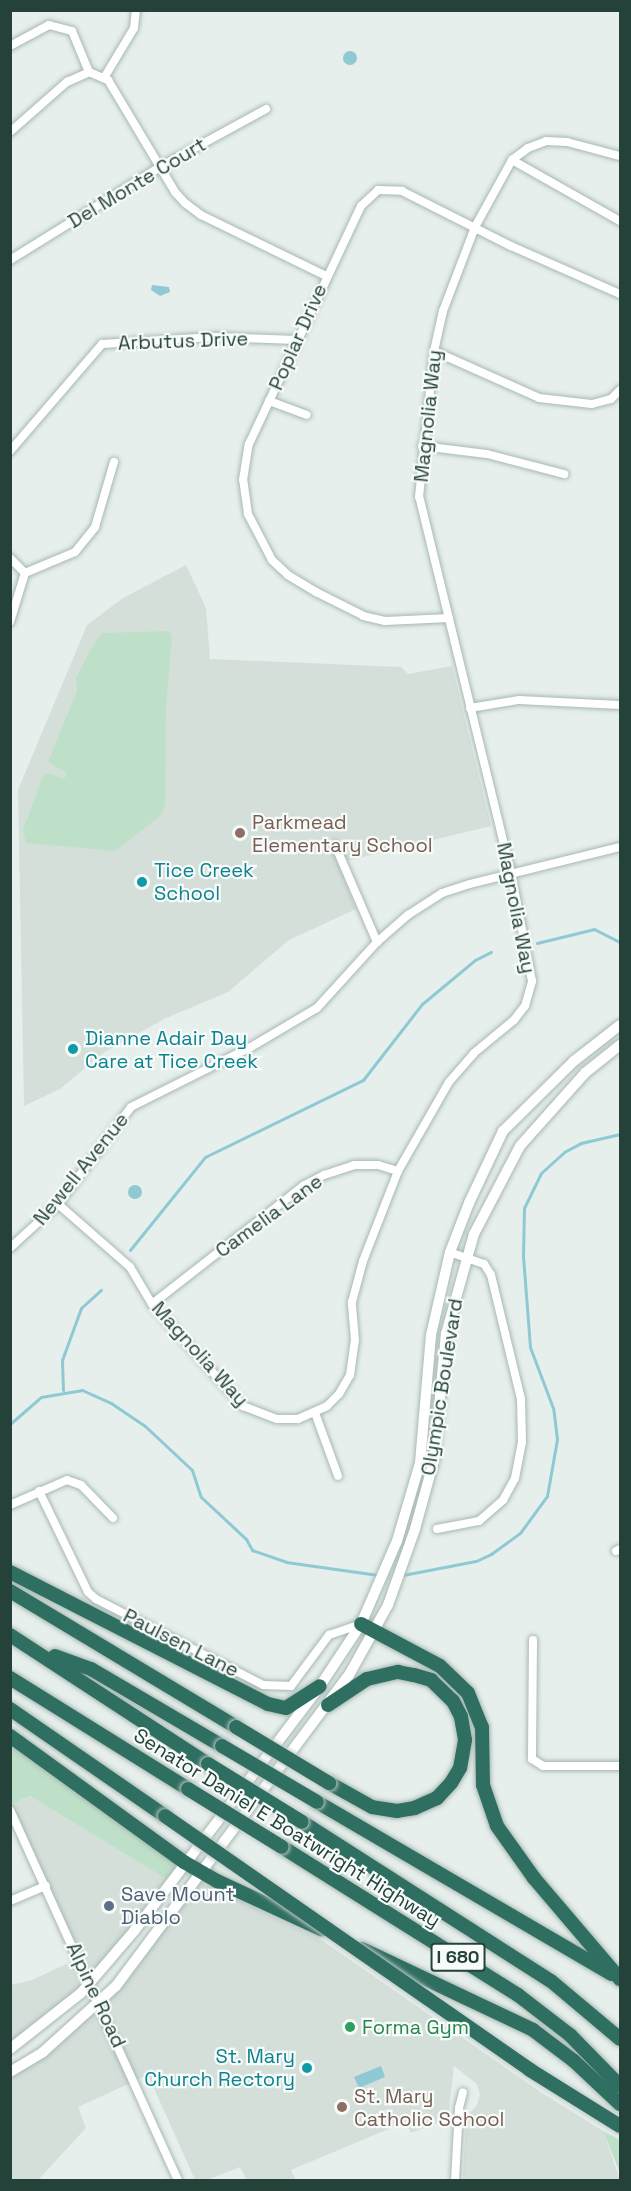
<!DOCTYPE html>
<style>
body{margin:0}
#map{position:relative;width:631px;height:2191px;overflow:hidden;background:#e6efeb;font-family:"Space Grotesk",sans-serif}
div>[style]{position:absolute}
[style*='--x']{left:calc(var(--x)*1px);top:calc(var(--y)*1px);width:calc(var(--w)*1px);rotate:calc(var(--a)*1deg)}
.built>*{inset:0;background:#d4dfda}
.green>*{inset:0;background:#bfe0c8}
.water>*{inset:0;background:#8ec9d4}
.round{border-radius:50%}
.stream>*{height:3px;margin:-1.5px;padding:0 1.5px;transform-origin:1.5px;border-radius:1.5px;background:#8ec9d4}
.roads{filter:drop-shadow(0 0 2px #a8b8b2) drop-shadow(0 0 2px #a8b8b2)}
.street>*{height:8px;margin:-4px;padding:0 4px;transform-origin:4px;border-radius:4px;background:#fff}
.secondary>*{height:10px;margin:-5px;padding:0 5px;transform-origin:5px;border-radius:5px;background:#fff}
.highway>*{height:14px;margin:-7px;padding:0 7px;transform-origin:7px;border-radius:7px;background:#2f6f62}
.bridges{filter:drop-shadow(0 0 2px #c2cac8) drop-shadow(0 0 2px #c2cac8)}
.highway-bridge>*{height:14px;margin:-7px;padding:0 7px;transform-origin:7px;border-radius:7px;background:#2f6f62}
.dots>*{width:16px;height:16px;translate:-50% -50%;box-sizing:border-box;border:3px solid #f7fbf9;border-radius:50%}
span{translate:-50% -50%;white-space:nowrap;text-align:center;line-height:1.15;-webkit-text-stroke:4.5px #f7fbf9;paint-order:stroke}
.shield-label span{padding:2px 4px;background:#f7fbf9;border:2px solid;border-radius:4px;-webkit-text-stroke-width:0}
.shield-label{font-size:18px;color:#24423a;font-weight:700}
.street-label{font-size:20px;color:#24423a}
.education-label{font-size:20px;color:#785e54}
.left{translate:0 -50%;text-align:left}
.culture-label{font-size:20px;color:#0d838f}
.right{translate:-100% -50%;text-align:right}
.service-label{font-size:20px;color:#4e5e75}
.leisure-label{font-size:20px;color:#27864d}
.frame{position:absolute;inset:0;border:12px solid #24423a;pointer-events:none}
</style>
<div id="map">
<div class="built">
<div style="clip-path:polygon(186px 565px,206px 608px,210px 659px,401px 667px,408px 674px,452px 666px,491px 826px,338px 863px,356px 909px,289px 940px,228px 992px,164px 1019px,103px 1053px,60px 1089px,24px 1106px,18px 790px,87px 625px,123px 598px)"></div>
<div style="clip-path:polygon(30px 1796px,171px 1882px,91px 1982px,11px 2049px,11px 1985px,32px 1980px,79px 1958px,11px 1810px,11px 1804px)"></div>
<div style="clip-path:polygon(195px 1880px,323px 1941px,542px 2093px,603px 2131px,620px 2180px,463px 2180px,466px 2117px,477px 2105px,480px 2095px,477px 2084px,454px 2066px,448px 2118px,411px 2133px,405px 2122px,291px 2170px,296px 2180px,247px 2180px,240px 2167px,207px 2180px,195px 2180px,148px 2075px,78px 2107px,86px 2128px,38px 2180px,11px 2180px,11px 2072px,89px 2013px)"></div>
</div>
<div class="green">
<div style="clip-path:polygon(168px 631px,172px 635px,166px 709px,165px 806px,160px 816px,115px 851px,26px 843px,23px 830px,43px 776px,48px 773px,64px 779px,67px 773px,48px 762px,77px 691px,76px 678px,91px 649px,102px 633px)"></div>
<div style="clip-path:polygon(10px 1736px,184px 1862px,171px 1882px,30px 1796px,11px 1804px)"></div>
<div style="clip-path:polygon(603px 2131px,620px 2140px,620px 2173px)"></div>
</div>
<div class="water">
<div class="round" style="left:343px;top:51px;width:14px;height:14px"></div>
<div style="clip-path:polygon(152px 285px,169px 287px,170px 292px,160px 296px,151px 290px)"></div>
<div class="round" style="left:128px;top:1185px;width:14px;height:14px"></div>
<div style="clip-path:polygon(381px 2066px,385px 2077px,359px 2088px,354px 2077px)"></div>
</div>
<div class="stream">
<div style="--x:537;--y:943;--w:59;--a:-13.8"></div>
<div style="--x:594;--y:929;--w:29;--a:27"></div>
<div style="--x:130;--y:1250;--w:119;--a:-51.1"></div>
<div style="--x:205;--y:1157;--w:176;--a:-26"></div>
<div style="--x:363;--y:1080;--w:96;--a:-52.2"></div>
<div style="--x:422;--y:1004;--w:69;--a:-39.7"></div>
<div style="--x:475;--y:960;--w:18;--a:-27"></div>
<div style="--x:63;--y:1390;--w:30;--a:-92"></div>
<div style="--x:62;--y:1360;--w:55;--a:-69.9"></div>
<div style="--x:81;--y:1308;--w:27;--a:-42"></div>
<div style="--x:10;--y:1424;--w:41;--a:-41.1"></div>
<div style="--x:41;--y:1397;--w:42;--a:-9.7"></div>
<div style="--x:82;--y:1390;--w:32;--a:24"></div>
<div style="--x:111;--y:1403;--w:41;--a:34.1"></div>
<div style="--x:145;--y:1426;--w:64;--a:43.1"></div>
<div style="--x:192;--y:1470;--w:28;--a:72"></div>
<div style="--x:201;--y:1497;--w:62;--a:43"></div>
<div style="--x:246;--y:1539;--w:13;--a:61"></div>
<div style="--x:252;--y:1550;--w:36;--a:19"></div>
<div style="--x:286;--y:1562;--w:93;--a:8"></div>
<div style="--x:403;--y:1575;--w:74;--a:-10.9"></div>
<div style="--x:476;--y:1561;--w:17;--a:-25"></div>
<div style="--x:491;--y:1554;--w:36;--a:-36"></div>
<div style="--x:520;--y:1533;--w:46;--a:-53.9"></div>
<div style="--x:547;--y:1496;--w:58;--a:-80"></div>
<div style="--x:557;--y:1439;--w:31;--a:-97"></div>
<div style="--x:553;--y:1408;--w:65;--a:-110.7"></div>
<div style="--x:530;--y:1347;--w:91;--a:-94.4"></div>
<div style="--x:523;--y:1256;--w:48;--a:-88.8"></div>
<div style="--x:524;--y:1208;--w:39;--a:-64"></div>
<div style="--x:541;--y:1173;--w:31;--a:-42"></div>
<div style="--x:564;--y:1152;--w:19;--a:-28"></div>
<div style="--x:581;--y:1143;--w:40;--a:-13"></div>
</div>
<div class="roads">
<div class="street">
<div style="--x:10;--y:46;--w:44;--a:-28.3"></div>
<div style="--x:49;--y:25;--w:24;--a:15"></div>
<div style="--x:72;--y:31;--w:44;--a:67.5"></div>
<div style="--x:104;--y:78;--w:58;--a:-59"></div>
<div style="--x:134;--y:28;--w:18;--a:-84"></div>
<div style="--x:10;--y:132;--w:76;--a:-41.3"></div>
<div style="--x:67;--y:82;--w:24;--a:-24"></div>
<div style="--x:89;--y:72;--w:21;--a:23"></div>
<div style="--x:108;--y:80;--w:131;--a:59.1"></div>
<div style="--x:175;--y:192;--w:15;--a:48"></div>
<div style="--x:185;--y:203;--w:20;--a:37"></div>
<div style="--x:201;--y:215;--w:139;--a:26"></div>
<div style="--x:512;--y:160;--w:124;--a:29.5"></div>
<div style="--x:10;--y:260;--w:176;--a:-31.8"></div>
<div style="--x:160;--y:167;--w:121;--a:-28.7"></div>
<div style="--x:434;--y:351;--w:115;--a:24.1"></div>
<div style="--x:539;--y:398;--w:53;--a:6.5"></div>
<div style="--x:592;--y:404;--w:20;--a:-15"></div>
<div style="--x:611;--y:399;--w:13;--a:-45"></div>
<div style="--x:269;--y:401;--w:40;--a:20.2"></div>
<div style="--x:422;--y:446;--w:65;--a:7"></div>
<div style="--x:487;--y:454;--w:80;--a:14.6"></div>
<div style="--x:10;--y:451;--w:141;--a:-49.3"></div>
<div style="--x:102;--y:344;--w:112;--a:-3.6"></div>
<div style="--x:214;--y:337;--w:83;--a:2.1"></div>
<div style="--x:10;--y:558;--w:21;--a:45"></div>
<div style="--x:25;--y:573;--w:54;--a:-22.8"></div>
<div style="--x:75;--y:552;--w:32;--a:-51"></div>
<div style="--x:95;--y:527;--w:68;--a:-73.7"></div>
<div style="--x:449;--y:618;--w:64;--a:177.3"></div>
<div style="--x:385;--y:621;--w:22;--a:-167"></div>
<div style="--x:364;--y:616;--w:54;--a:-153.4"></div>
<div style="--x:316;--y:592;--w:33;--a:-149"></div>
<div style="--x:288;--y:575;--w:22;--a:-137"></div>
<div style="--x:272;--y:560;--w:52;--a:-117.6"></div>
<div style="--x:248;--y:514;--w:34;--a:-98"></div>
<div style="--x:243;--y:480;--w:36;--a:-81"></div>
<div style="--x:249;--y:444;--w:263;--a:-64.8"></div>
<div style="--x:361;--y:206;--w:23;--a:-43"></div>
<div style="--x:378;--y:190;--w:24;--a:2"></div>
<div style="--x:402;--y:191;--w:122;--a:26.8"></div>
<div style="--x:511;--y:246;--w:119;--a:23.8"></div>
<div style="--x:10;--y:622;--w:51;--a:-73"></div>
<div style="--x:470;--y:708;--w:50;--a:-9.3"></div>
<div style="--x:519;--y:700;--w:101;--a:2.8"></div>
<div style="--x:335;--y:845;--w:106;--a:66.6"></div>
<div style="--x:58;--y:1204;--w:96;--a:41.2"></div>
<div style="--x:130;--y:1267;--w:43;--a:59.3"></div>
<div style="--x:152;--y:1304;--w:137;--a:48.3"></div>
<div style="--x:243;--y:1406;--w:36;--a:21"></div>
<div style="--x:277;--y:1419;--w:21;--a:0"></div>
<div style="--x:298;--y:1419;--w:32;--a:-24"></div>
<div style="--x:327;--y:1406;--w:17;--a:-45"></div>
<div style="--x:339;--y:1394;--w:22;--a:-60"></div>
<div style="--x:350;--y:1375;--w:35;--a:-82"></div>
<div style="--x:355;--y:1340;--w:38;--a:-95"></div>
<div style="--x:352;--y:1302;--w:42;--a:-75"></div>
<div style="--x:363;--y:1261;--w:97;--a:-68.7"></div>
<div style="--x:398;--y:1171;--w:103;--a:-60.2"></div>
<div style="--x:449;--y:1082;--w:38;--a:-49"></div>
<div style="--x:474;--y:1053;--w:52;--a:-39.5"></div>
<div style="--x:514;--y:1020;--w:18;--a:-52"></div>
<div style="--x:525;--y:1006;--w:26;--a:-74"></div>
<div style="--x:532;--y:981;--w:110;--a:-101"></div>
<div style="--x:511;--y:873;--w:387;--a:-103.7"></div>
<div style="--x:419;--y:497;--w:147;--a:-84.1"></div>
<div style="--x:434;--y:351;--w:41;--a:-77.3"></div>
<div style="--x:443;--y:311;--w:90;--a:-69.1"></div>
<div style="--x:475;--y:227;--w:77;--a:-61.1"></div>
<div style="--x:512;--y:160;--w:20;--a:-37"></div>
<div style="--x:528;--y:148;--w:19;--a:-21"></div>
<div style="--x:546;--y:141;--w:21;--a:3"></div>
<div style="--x:567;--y:142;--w:55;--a:14.8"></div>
<div style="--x:10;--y:1248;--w:65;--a:-42.5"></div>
<div style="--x:58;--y:1204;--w:121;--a:-53"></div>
<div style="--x:131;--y:1107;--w:134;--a:-26.6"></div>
<div style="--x:251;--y:1047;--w:77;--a:-30.6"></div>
<div style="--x:317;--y:1008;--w:89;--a:-47.7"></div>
<div style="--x:377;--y:942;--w:41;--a:-41.1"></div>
<div style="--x:408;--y:915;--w:40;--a:-32.9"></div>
<div style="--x:442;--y:893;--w:29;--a:-18"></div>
<div style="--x:470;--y:884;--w:154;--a:-13.9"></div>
<div style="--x:152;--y:1304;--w:192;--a:-38"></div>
<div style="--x:303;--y:1186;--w:24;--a:-28"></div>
<div style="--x:324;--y:1175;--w:32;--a:-18"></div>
<div style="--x:354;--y:1165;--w:24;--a:0"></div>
<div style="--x:378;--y:1165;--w:21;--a:17"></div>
<div style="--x:315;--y:1413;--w:67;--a:69.9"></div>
<div style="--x:39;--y:1491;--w:112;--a:64.1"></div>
<div style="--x:88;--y:1592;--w:11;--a:41"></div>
<div style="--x:96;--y:1599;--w:188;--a:27.2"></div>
<div style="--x:263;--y:1685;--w:28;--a:2"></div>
<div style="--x:291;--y:1686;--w:64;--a:-53.3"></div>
<div style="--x:329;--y:1635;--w:34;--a:-19"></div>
<div style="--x:10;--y:1505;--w:62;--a:-23.7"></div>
<div style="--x:67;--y:1480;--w:15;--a:20"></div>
<div style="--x:81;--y:1485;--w:46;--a:45.9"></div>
<div style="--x:437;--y:1529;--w:43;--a:-10.8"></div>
<div style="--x:479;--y:1521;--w:32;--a:-41"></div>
<div style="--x:503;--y:1500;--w:25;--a:-61"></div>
<div style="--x:515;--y:1478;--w:37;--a:-79"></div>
<div style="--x:522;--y:1442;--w:43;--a:-91.3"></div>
<div style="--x:521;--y:1399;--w:128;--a:-103.6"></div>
<div style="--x:491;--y:1275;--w:13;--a:-122"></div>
<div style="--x:484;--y:1264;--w:36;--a:-161"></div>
<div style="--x:616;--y:1551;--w:4;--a:-27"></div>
<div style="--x:533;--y:1640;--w:119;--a:90.5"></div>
<div style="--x:532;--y:1759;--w:13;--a:32"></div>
<div style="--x:543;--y:1766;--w:77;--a:0"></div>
<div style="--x:10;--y:1810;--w:406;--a:65.6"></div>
<div style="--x:10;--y:1901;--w:39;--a:-23"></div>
<div style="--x:455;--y:2180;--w:72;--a:-86.8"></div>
<div style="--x:459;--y:2108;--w:16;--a:-76"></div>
</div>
<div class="secondary">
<div style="--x:10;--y:2049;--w:90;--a:-38.3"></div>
<div style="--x:81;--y:1993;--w:83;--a:-49.4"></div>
<div style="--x:135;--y:1930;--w:306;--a:-52.8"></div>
<div style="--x:320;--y:1686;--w:74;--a:-56.5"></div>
<div style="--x:361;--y:1624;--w:90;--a:-66.6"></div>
<div style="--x:397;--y:1541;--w:81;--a:-73.6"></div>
<div style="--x:420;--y:1463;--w:128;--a:-85.1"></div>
<div style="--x:431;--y:1335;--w:85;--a:-77.1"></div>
<div style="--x:450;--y:1252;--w:53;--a:-68.8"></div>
<div style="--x:469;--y:1203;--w:80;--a:-64.7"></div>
<div style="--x:503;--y:1131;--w:100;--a:-44.6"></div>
<div style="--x:574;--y:1061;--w:58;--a:-38"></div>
<div style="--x:10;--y:2072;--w:39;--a:-31"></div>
<div style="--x:43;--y:2052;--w:98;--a:-42.1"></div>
<div style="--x:116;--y:1986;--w:389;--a:-53.2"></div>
<div style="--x:349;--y:1675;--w:80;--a:-60.9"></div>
<div style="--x:388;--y:1605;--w:81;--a:-70.4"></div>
<div style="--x:415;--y:1529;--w:72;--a:-74.6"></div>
<div style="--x:434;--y:1460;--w:127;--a:-84.6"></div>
<div style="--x:446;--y:1334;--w:104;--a:-74.4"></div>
<div style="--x:474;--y:1234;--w:99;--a:-62.4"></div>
<div style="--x:520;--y:1146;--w:98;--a:-48.3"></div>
<div style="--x:585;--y:1073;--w:45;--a:-38.7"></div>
</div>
<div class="highway">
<div style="--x:10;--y:1572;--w:290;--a:27.1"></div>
<div style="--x:268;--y:1704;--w:18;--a:13"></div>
<div style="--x:286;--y:1708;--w:40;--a:-32.9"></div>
<div style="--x:10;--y:1591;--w:264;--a:31"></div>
<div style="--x:361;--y:1624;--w:89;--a:28"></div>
<div style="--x:440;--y:1666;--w:39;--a:44"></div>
<div style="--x:468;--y:1693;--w:37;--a:68"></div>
<div style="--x:482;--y:1727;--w:58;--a:89"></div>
<div style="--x:483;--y:1785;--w:43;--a:71.1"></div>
<div style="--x:497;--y:1826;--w:64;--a:54.6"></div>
<div style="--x:534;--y:1878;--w:133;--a:49.6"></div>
<div style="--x:10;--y:1635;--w:236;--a:33.1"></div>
<div style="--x:55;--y:1656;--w:38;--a:20"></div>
<div style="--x:91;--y:1669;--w:152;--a:30.4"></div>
<div style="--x:10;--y:1678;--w:210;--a:31.9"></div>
<div style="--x:328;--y:1705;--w:47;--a:-33.7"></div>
<div style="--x:367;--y:1679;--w:32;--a:-13"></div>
<div style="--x:398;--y:1672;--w:16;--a:11"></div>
<div style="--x:414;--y:1675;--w:18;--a:16"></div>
<div style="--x:431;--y:1680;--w:30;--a:44"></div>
<div style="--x:453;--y:1701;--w:18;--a:63"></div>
<div style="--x:461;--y:1717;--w:23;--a:80"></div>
<div style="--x:465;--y:1740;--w:28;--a:100"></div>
<div style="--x:460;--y:1768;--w:17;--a:121"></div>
<div style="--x:451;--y:1783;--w:21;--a:133"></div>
<div style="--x:437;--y:1798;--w:24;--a:156"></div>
<div style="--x:415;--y:1808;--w:18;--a:171"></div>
<div style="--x:397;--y:1811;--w:25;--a:-171"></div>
<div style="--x:372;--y:1807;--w:49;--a:-150.8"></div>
<div style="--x:10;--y:1709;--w:188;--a:34.6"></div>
<div style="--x:10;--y:1736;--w:215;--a:35.9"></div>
<div style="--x:184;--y:1862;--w:38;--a:30"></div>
<div style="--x:217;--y:1881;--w:115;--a:24.8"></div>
<div style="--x:317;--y:1802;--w:341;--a:30.3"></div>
<div style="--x:302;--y:1822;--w:295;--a:32.6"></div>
<div style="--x:551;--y:1981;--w:90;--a:40"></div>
<div style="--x:282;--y:1847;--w:279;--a:32.1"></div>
<div style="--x:518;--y:1995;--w:66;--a:37.6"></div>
<div style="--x:570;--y:2035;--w:71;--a:45.6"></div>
<div style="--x:362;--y:1949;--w:189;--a:25.3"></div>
<div style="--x:533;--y:2030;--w:51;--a:37.1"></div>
<div style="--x:574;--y:2061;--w:63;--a:43.1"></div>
</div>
</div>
<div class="bridges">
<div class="highway-bridge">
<div style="--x:236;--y:1727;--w:109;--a:31.1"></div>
<div style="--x:222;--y:1746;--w:110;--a:30.5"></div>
<div style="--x:208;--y:1764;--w:110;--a:31.7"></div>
<div style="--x:188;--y:1789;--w:110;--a:31.7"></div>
<div style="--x:165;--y:1816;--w:445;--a:34.8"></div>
<div style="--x:530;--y:2070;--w:106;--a:31.9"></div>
</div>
</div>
<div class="dots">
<div style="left:240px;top:833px;background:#8d6e63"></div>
<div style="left:142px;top:882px;background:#0f9aa8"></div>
<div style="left:73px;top:1049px;background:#0f9aa8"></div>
<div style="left:109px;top:1906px;background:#5c6f8a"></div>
<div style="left:350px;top:2027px;background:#2e9e5b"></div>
<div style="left:307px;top:2068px;background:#0f9aa8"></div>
<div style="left:342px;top:2107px;background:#8d6e63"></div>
</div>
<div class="shield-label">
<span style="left:458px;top:1957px">I 680</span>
</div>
<div class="street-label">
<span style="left:137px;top:183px;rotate:-31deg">Del Monte Court</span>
<span style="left:298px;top:337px;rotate:-66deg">Poplar Drive</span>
<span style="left:183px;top:341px;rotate:-2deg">Arbutus Drive</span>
<span style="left:428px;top:416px;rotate:-84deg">Magnolia Way</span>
<span style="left:516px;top:908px;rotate:79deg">Magnolia Way</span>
<span style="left:81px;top:1169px;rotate:-51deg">Newell Avenue</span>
<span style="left:269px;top:1216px;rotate:-36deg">Camelia Lane</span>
<span style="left:200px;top:1354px;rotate:48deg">Magnolia Way</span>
<span style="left:442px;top:1387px;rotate:-81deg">Olympic Boulevard</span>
<span style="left:181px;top:1643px;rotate:27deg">Paulsen Lane</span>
<span style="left:287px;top:1828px;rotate:32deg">Senator Daniel E Boatwright Highway</span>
<span style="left:96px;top:1995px;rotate:65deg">Alpine Road</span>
</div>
<div class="education-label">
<span class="left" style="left:252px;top:834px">Parkmead<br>Elementary School</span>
<span class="left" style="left:354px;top:2108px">St. Mary<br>Catholic School</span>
</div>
<div class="culture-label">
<span class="left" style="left:154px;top:882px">Tice Creek<br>School</span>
<span class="left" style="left:85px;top:1050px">Dianne Adair Day<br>Care at Tice Creek</span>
<span class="right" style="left:295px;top:2068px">St. Mary<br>Church Rectory</span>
</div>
<div class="service-label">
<span class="left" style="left:121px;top:1906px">Save Mount<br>Diablo</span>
</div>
<div class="leisure-label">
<span class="left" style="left:362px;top:2027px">Forma Gym</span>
</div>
<div class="frame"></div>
</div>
